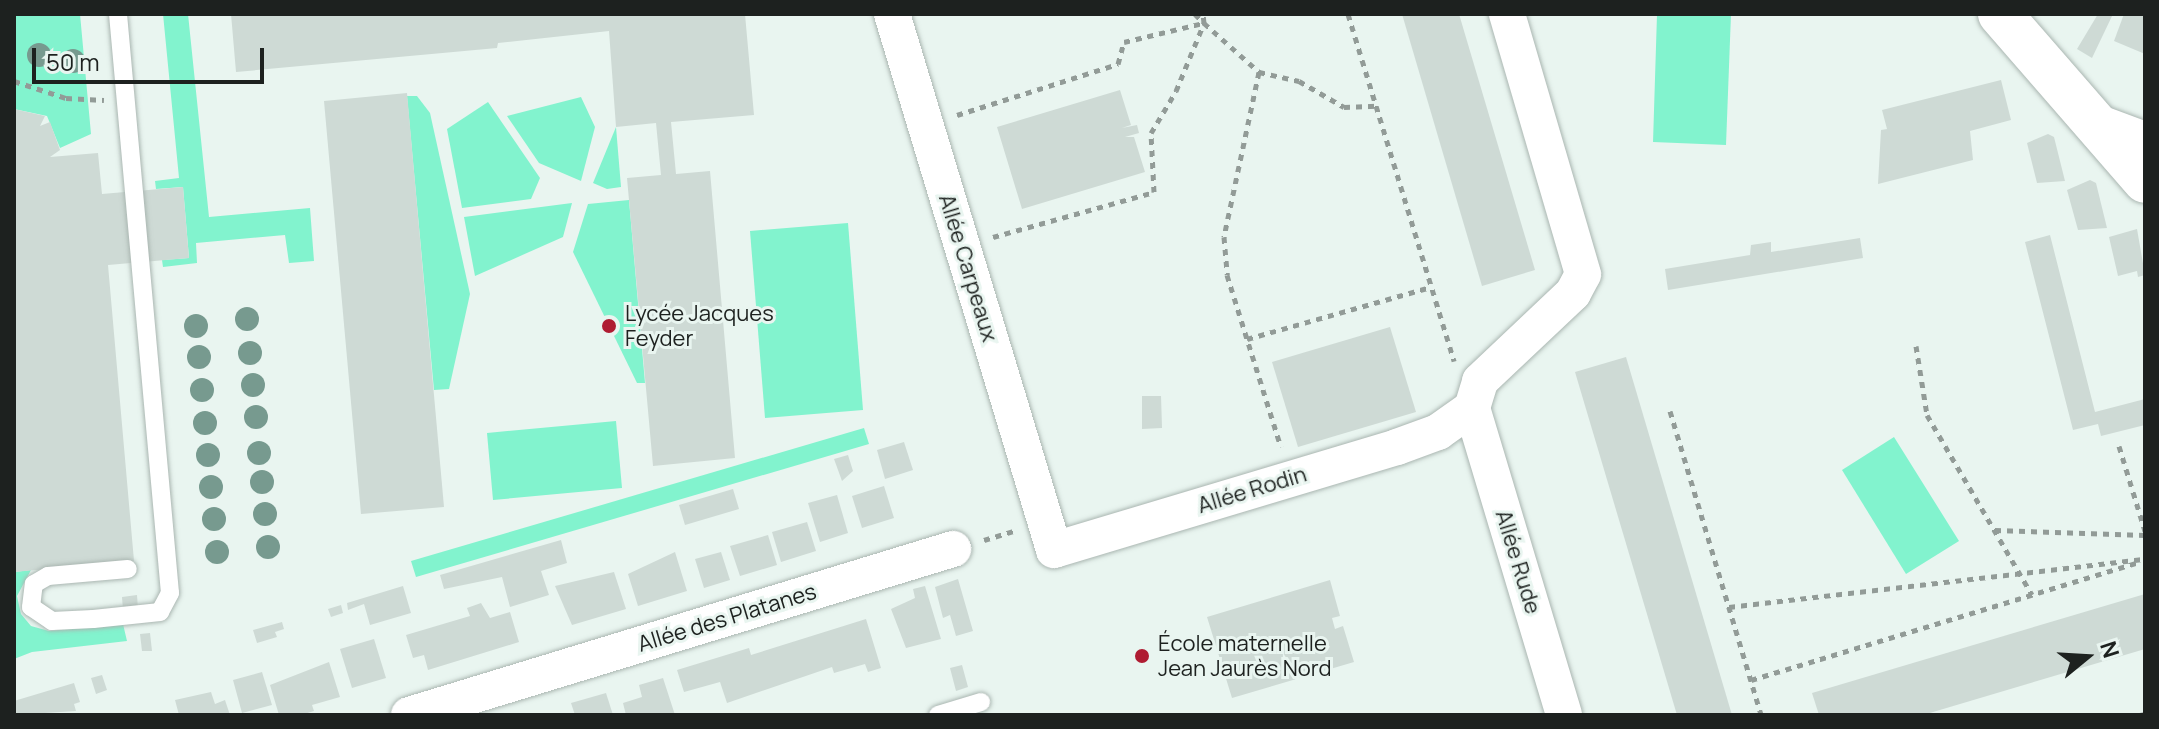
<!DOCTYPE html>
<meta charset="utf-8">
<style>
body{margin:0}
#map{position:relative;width:2159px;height:729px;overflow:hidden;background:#e9f5f0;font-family:Manrope,sans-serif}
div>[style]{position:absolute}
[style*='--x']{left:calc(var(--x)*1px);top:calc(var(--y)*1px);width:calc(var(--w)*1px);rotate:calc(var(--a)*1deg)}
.green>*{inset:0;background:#82f3ce}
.building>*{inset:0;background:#cedad5}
.path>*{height:5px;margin-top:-2.5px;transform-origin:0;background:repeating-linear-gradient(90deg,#929b97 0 6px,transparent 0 12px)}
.roads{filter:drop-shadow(0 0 2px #aab6b1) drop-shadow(0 0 2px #aab6b1)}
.service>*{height:18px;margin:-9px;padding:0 9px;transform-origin:9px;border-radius:9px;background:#fff}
.minor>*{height:36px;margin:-18px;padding:0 18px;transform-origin:18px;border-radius:18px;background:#fff}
.tertiary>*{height:44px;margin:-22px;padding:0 22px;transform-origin:22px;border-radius:22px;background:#fff}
.trees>*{width:24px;height:24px;margin:-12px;border-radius:50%;background:#779a8f}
.dots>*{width:22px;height:22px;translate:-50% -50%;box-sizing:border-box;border:4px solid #e9f5f0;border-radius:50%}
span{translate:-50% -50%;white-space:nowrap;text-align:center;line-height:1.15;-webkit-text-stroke:6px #e9f5f0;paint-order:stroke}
.street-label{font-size:22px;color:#1d211f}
.poi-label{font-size:22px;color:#1d211f}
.left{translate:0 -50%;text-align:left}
.frame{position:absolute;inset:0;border:16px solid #1d211f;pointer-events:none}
.north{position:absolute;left:2047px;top:617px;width:80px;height:80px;-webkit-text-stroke:6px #e9f5f0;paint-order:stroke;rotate:72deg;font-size:22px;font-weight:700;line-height:32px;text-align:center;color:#1d211f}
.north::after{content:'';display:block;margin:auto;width:28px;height:36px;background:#1d211f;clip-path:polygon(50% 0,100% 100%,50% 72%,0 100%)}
.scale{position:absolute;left:32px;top:48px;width:232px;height:36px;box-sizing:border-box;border:4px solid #1d211f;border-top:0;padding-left:10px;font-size:24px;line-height:28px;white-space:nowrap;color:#1d211f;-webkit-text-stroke:6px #e9f5f0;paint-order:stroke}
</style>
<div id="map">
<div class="green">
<div style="clip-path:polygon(14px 14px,80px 14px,91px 134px,60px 148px,47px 116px,14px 109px)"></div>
<div style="clip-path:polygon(163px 14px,188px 14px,209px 217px,310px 208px,314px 261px,289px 263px,285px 235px,196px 243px,197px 263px,163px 267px,162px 260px,189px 258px,183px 187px,156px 189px,155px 181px,179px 178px)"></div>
<div style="clip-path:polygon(1657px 14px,1731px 14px,1726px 145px,1653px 142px)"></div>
<div style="clip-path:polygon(407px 96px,417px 96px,430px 113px,470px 294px,449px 389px,434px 390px)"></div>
<div style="clip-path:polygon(581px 97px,595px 127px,581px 181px,539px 163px,507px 116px)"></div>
<div style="clip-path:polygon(488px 102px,540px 178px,531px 199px,462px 208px,447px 129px)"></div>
<div style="clip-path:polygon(616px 127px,621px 187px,607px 189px,593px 183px)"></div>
<div style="clip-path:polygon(629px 200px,645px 383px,637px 383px,573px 252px,588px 204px)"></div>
<div style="clip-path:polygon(572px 203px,563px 237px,475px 276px,464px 217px)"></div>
<div style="clip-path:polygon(848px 223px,863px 410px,765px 418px,750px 231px)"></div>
<div style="clip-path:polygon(616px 421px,622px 488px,493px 500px,487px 433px)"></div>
<div style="clip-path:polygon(864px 428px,869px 444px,416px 577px,411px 561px)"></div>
<div style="clip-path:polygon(1894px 437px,1959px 541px,1906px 574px,1842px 470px)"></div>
<div style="clip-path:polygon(31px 570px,17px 596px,21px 614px,31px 626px,49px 631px,123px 624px,127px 641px,32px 652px,14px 659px,14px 572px)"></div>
</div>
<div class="building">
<div style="clip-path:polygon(231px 14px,745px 14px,754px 115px,671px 122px,676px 174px,710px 171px,735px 458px,653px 466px,627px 178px,661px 175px,656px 123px,616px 127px,609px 31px,498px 43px,497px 48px,236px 72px)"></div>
<div style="clip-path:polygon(1402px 14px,1459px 14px,1535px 270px,1482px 286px)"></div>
<div style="clip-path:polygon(2098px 14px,2113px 14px,2092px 58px,2077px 49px)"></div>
<div style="clip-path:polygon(2124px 14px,2144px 14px,2145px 54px,2114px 41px)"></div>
<div style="clip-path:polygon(2001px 80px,2011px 120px,1970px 131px,1973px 160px,1878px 184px,1881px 130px,1887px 129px,1882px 110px)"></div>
<div style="clip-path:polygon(1120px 90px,1131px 125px,1122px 128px,1137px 125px,1139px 133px,1125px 137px,1134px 137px,1145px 172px,1022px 209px,997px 127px)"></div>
<div style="clip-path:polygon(407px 93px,444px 507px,361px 514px,324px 101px)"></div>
<div style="clip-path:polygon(14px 109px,45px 116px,40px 126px,50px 122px,60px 150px,50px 157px,98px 153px,102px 194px,183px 187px,189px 258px,108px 265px,134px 561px,14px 572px)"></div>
<div style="clip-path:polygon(2048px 134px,2054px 137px,2065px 181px,2037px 183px,2027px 143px)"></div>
<div style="clip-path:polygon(2090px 180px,2096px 183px,2107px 228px,2078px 230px,2067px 190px)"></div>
<div style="clip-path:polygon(2137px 229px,2145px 275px,2138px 277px,2137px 271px,2118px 276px,2109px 237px)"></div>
<div style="clip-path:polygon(2050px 235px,2095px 412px,2145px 399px,2145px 425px,2101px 436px,2098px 424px,2073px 430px,2025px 242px)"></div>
<div style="clip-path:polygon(1860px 238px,1863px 258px,1668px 290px,1665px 269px,1750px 255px,1751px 245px,1771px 242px,1771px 252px)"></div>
<div style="clip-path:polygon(1390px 327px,1416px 412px,1298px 447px,1272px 362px)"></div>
<div style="clip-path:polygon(1626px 357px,1732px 715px,1677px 715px,1575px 372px)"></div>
<div style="clip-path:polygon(1142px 396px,1161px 396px,1162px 428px,1142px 429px)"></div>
<div style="clip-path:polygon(904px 442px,913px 470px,885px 479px,877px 450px)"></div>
<div style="clip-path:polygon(848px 455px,853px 471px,842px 481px,834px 459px)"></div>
<div style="clip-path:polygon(884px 486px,894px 518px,862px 528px,852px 496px)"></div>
<div style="clip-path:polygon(733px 489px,739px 509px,685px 525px,679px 505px)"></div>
<div style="clip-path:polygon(837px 495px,848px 533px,820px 542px,808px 503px)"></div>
<div style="clip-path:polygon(807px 522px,816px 551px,781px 562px,772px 532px)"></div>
<div style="clip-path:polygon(768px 535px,777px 565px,740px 576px,730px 546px)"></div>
<div style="clip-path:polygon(561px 540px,567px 563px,541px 571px,549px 595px,510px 607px,502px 577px,444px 589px,440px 575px)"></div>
<div style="clip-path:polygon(675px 552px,687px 591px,638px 606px,628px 574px)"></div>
<div style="clip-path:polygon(721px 552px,730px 580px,704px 588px,695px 559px)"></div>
<div style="clip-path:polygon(614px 572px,626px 609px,572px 625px,555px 586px)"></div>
<div style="clip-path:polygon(958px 579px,973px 631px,956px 636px,950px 615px,943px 618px,935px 587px)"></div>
<div style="clip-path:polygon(1330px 580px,1340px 616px,1332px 618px,1335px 629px,1343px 626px,1354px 662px,1232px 698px,1207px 617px)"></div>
<div style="clip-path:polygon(403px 586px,411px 613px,370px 625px,364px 604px,348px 610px,347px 603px)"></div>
<div style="clip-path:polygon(925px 586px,941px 639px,906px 648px,891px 609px,915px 598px,913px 589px)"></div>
<div style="clip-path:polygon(2145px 594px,2145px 649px,1923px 715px,1819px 715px,1812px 693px)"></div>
<div style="clip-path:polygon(137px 595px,138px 609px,123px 610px,122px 597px)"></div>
<div style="clip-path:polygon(481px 603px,490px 618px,510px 612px,519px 642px,428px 670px,424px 655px,413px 658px,406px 635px,470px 616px,467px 608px)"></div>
<div style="clip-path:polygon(341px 605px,343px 613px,331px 617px,328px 609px)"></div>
<div style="clip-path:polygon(866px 619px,881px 668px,868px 672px,865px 664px,834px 673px,832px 667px,727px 703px,720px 682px,684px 692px,677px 670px,749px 648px,751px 655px)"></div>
<div style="clip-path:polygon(282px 622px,284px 629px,275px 632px,277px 637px,257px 643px,253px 630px)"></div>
<div style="clip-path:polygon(150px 633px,152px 651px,142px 651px,140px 634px)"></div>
<div style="clip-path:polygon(374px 639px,386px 678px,352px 688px,340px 649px)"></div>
<div style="clip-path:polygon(329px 662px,340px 697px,312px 705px,314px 711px,301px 715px,279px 715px,270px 685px)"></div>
<div style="clip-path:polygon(962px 665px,968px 687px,956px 691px,950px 668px)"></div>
<div style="clip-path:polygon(262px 672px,272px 705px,242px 713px,233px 680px)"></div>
<div style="clip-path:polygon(102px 675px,107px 690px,96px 694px,91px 678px)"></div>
<div style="clip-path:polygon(663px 678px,675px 715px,626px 715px,623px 703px,642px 697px,639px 685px)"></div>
<div style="clip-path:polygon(74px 683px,80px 702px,74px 704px,76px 711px,14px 715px,14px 701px)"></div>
<div style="clip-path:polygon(211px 692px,215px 704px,225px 700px,230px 715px,179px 715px,175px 700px)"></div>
<div style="clip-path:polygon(606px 693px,613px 715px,575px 715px,571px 703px)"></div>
</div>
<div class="path">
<div style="--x:1195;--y:14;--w:13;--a:45"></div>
<div style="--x:1204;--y:23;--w:9;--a:-96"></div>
<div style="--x:1348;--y:14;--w:363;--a:73"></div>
<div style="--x:1204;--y:23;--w:74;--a:41.7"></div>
<div style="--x:1259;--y:72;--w:41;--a:12.7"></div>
<div style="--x:1299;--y:81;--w:52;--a:30"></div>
<div style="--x:1344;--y:107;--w:33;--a:-2"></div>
<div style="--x:1259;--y:72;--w:169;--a:102"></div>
<div style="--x:1224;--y:237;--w:38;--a:85"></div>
<div style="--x:1227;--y:275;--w:180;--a:72.6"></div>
<div style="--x:14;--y:81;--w:55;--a:18.1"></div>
<div style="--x:66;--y:98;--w:38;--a:3"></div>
<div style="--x:957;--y:115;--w:169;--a:-17.6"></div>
<div style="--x:1118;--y:64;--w:23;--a:-75"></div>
<div style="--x:1124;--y:42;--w:81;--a:-13.5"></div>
<div style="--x:993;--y:237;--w:167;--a:-15.6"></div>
<div style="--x:1154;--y:192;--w:59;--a:-92.9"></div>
<div style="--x:1151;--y:133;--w:49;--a:-59.2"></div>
<div style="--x:1176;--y:91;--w:74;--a:-67.6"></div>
<div style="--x:1247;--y:339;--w:191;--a:-15.8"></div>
<div style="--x:1916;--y:346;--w:70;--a:80.9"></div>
<div style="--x:1927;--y:415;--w:208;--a:59.7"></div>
<div style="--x:1670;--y:411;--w:317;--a:73.3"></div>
<div style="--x:2119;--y:446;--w:89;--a:73"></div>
<div style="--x:1995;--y:530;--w:150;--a:1.9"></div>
<div style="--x:984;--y:540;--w:34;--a:-17"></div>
<div style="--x:1729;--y:607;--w:419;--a:-6.6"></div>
<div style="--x:1751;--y:680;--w:407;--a:-16.9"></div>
<div style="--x:2140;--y:715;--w:5;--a:-11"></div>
</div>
<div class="roads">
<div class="service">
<div style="--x:118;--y:14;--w:581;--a:84.87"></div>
<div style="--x:170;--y:593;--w:21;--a:118"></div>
<div style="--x:160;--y:612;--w:67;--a:174"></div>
<div style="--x:93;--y:619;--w:41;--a:177.2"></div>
<div style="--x:52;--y:621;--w:25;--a:-146"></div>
<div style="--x:31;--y:607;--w:23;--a:-83"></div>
<div style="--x:34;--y:584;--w:16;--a:-30"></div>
<div style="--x:48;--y:576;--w:80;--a:-5"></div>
<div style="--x:938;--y:715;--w:45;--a:-16.8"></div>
</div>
<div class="minor">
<div style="--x:892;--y:14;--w:560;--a:73.18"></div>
<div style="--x:1054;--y:550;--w:358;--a:-16.7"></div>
<div style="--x:1397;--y:447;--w:44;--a:-20.1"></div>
<div style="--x:1438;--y:432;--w:42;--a:-35.2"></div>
<div style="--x:2091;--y:120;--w:58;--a:20.3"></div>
<div style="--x:1472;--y:408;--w:28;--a:-73"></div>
<div style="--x:1480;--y:381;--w:128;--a:-43.4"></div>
<div style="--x:1573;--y:293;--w:21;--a:-62"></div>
<div style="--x:1583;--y:274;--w:271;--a:-106.3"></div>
<div style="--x:1472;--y:408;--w:320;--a:73.3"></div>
<div style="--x:409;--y:715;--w:569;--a:-16.97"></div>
</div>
<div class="tertiary">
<div style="--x:2000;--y:14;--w:221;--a:49"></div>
</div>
</div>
<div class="trees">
<div style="left:39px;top:55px"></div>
<div style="left:73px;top:61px"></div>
<div style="left:247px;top:319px"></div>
<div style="left:196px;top:326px"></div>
<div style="left:250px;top:353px"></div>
<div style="left:199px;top:357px"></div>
<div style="left:253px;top:385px"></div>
<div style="left:202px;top:390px"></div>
<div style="left:256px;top:417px"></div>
<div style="left:205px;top:423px"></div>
<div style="left:259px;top:453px"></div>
<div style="left:208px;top:455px"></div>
<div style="left:262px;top:482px"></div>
<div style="left:211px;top:487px"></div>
<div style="left:265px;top:514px"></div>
<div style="left:214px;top:519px"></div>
<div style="left:268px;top:547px"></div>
<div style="left:217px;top:552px"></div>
</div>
<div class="dots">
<div style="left:609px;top:326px;background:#af1c32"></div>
<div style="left:1142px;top:656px;background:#af1c32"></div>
</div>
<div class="street-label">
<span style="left:968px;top:268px;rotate:73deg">Allée Carpeaux</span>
<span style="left:1252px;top:490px;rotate:-17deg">Allée Rodin</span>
<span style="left:1518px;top:562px;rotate:73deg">Allée Rude</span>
<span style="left:727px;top:618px;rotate:-17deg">Allée des Platanes</span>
</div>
<div class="poi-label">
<span class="left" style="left:625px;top:326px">Lycée Jacques<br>Feyder</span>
<span class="left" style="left:1158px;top:656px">École maternelle<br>Jean Jaurès Nord</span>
</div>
<div class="frame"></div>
<div class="north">N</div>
<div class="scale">50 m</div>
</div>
